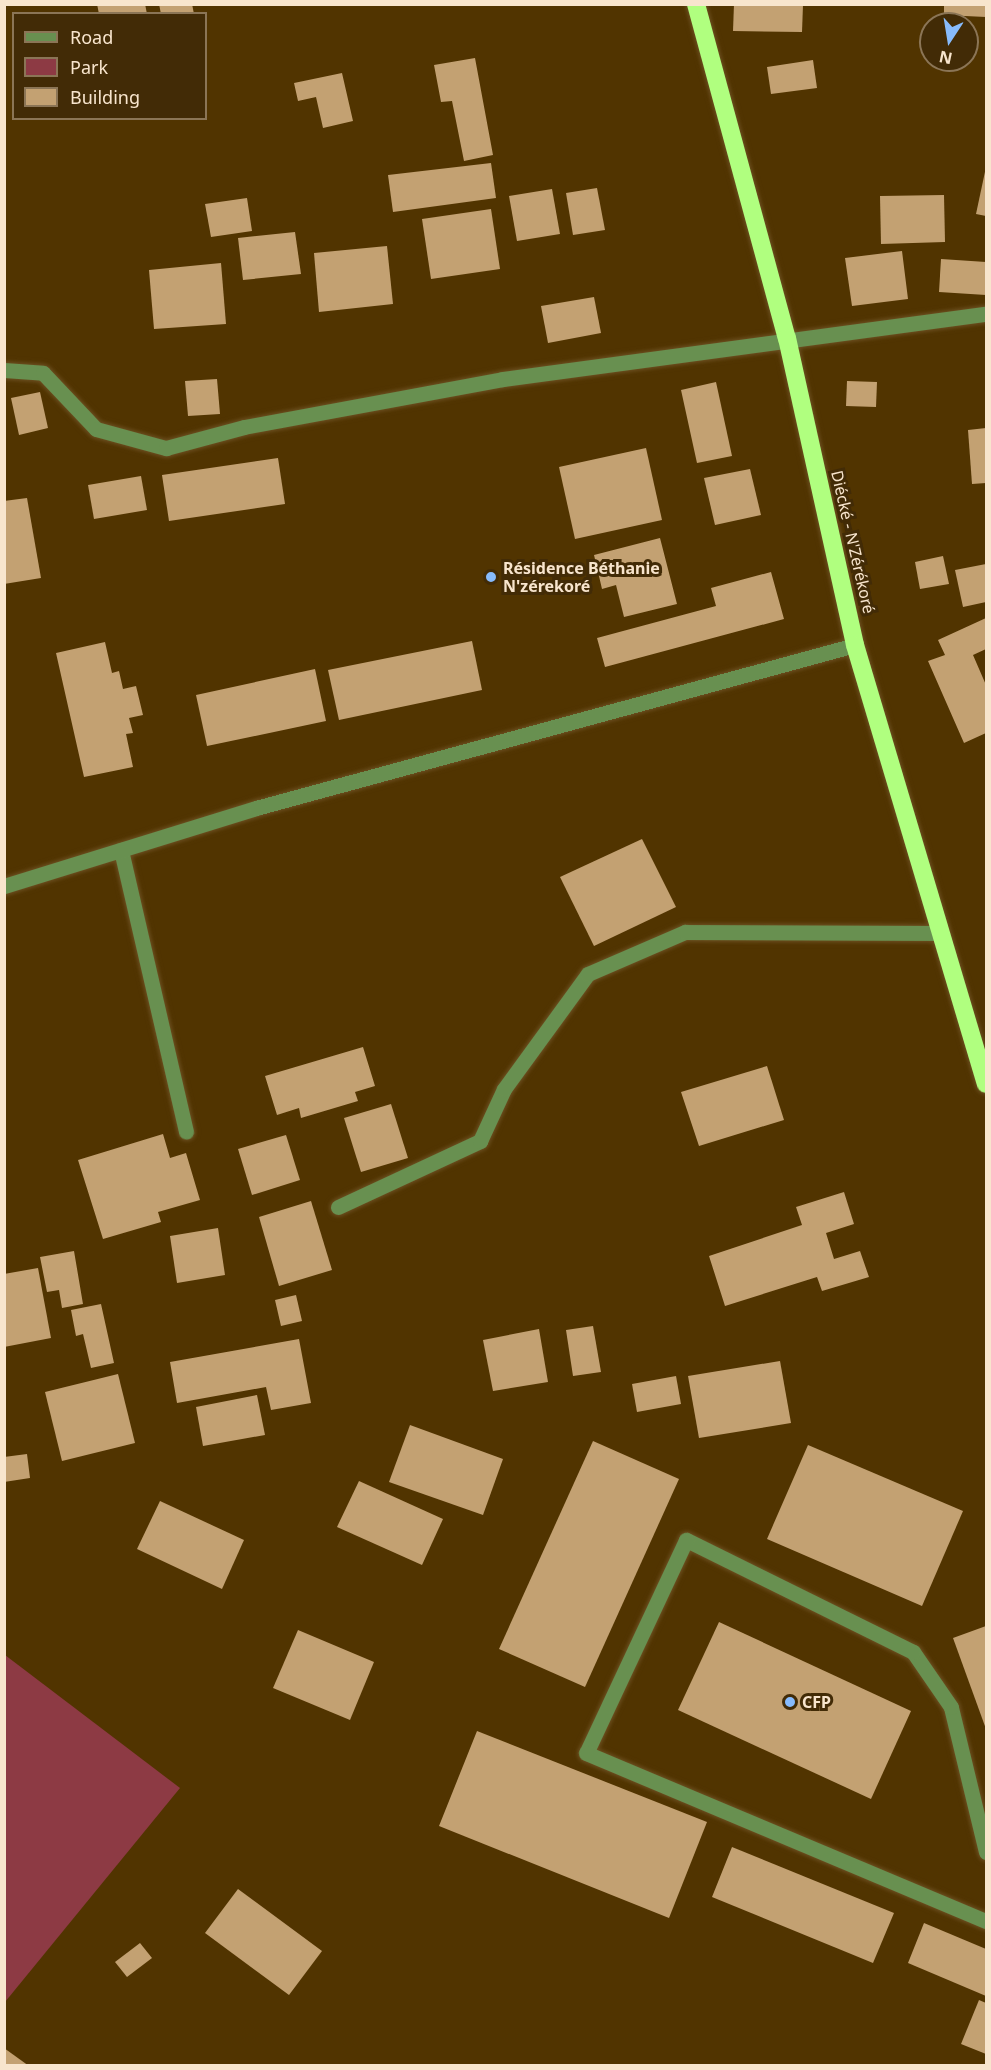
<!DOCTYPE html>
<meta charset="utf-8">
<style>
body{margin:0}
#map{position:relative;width:991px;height:2070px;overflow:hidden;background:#513400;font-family:"Noto Sans",sans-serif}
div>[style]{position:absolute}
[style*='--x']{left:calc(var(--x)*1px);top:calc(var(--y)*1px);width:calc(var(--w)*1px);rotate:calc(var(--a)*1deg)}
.green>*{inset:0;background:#8d3a44}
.building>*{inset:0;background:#c3a172}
.roads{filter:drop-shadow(0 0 2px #6c5021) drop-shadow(0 0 2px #6c5021)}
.minor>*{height:15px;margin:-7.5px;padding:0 7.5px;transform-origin:7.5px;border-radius:7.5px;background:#689050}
.highway>*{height:18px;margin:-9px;padding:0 9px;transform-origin:9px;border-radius:9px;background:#b0ff7f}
.dots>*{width:16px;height:16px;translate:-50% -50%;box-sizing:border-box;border:3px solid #422b06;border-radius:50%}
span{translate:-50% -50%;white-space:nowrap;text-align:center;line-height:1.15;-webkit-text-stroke:6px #422b06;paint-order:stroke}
.street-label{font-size:16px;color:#f8e5cd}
.poi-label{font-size:16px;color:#f8e5cd;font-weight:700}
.left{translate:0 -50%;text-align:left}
.frame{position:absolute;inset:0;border:6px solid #f8e5cd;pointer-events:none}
.legend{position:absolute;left:12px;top:12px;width:195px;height:108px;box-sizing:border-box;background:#422b06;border:2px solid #8b7556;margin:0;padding:8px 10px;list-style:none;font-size:18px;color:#f8e5cd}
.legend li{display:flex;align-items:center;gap:12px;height:30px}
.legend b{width:30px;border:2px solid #8b7556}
.north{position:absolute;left:919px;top:12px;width:60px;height:60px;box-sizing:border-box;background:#422b06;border:2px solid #8b7556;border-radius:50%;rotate:192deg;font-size:16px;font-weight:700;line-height:24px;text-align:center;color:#f8e5cd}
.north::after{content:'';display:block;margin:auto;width:21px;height:27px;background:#87bbfc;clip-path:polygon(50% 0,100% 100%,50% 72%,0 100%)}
</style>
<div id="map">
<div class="green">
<div style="clip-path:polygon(5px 1655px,180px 1788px,5px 2002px)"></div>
</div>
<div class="building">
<div style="clip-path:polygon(97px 4px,145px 4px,147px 14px,99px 14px)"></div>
<div style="clip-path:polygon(159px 4px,192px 4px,194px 14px,161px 14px)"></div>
<div style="clip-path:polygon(734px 4px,803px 5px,802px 32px,733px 31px)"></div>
<div style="clip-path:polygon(944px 4px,986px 4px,986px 17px,944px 15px)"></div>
<div style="clip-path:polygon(475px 58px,493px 155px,464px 161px,452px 101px,441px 102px,434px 65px)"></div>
<div style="clip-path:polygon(813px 60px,817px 88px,771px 94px,767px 67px)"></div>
<div style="clip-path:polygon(342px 73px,353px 121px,323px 128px,316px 97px,298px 101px,294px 83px)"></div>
<div style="clip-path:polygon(491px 163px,496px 198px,393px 212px,388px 175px)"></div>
<div style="clip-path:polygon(986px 167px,986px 216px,976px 214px)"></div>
<div style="clip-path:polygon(597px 188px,605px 230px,573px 235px,566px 193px)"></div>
<div style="clip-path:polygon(552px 189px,560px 234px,517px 241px,509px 196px)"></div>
<div style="clip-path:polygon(944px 195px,945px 242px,881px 244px,880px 196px)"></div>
<div style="clip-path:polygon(247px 198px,252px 231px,211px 237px,205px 204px)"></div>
<div style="clip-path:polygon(491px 209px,500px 269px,431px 279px,422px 219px)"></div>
<div style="clip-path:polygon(295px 232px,301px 274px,243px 280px,238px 238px)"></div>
<div style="clip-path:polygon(387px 246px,393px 304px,319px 312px,314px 253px)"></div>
<div style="clip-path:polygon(902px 251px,908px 299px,852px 306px,845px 258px)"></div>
<div style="clip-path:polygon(941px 259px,986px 262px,986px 295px,939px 292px)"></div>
<div style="clip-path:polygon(221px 263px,226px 324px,154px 329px,149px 270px)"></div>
<div style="clip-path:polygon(594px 297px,601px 333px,548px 343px,541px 306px)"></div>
<div style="clip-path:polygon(217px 379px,220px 414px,188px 416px,185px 381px)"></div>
<div style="clip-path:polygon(847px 381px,877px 382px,876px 407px,846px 406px)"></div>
<div style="clip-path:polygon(716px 382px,732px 456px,697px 463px,681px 390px)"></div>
<div style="clip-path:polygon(40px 392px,48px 428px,19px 435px,11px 398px)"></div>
<div style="clip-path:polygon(986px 428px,986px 483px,972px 484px,968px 430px)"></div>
<div style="clip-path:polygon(646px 448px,662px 520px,575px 539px,559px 467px)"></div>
<div style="clip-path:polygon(278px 458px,285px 504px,169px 521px,162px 475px)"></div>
<div style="clip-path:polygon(750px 469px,761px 515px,715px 525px,704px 478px)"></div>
<div style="clip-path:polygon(141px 476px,147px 510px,94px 519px,88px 485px)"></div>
<div style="clip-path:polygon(27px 498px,41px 578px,4px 584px,4px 501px)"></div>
<div style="clip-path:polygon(660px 538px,677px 604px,624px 617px,616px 585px,602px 589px,594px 555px)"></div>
<div style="clip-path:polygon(943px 556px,949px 584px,920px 589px,915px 562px)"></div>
<div style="clip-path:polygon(986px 564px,986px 602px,963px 607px,955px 570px)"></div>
<div style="clip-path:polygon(771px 572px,784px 619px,605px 667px,597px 638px,716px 606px,711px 588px)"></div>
<div style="clip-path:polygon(986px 618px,986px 649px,973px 655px,986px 685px,986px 733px,964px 743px,928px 661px,945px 655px,938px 640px)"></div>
<div style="clip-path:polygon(472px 641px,482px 690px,339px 720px,328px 670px)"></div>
<div style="clip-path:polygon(105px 642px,112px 673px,119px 671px,123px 689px,136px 686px,143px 715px,129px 718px,133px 733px,126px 734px,133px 767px,84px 777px,56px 653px)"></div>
<div style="clip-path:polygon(315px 669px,326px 721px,207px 746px,196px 695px)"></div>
<div style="clip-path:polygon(642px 839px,676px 907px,594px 946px,560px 877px)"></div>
<div style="clip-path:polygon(363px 1047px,375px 1086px,355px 1092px,358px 1101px,301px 1118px,299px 1108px,277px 1115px,265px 1076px)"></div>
<div style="clip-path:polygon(767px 1066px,784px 1120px,699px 1146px,681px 1092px)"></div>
<div style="clip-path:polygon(391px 1104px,408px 1158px,361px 1172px,344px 1118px)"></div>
<div style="clip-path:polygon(163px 1134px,170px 1158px,186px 1153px,200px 1200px,158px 1212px,161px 1222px,103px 1239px,78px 1160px)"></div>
<div style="clip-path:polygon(286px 1135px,300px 1180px,252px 1195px,238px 1149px)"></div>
<div style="clip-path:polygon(844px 1192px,854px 1224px,826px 1233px,834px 1259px,860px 1251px,869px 1277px,822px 1291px,817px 1277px,725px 1306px,709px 1256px,802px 1225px,796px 1207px)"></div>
<div style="clip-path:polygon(311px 1201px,332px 1270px,279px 1286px,259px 1217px)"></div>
<div style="clip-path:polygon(218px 1228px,225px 1275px,177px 1283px,170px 1236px)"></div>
<div style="clip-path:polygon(74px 1251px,83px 1304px,62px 1308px,59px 1290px,47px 1292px,40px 1257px)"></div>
<div style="clip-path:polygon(38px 1268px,51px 1338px,4px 1347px,4px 1274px)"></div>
<div style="clip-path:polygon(296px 1295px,302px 1321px,281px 1326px,275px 1300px)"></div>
<div style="clip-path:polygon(101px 1304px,114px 1363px,91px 1368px,83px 1334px,76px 1336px,71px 1310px)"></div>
<div style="clip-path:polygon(593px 1326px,601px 1372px,573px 1376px,566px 1330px)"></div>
<div style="clip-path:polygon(539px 1329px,548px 1382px,493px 1391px,483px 1340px)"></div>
<div style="clip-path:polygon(299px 1339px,311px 1403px,271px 1410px,266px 1387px,177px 1403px,170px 1362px)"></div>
<div style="clip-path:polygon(780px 1361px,791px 1423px,699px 1438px,688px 1376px)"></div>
<div style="clip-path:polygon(118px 1374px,135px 1443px,62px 1461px,45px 1392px)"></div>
<div style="clip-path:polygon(676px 1376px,681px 1404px,637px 1412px,632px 1384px)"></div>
<div style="clip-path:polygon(257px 1395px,265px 1435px,203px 1446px,196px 1407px)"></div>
<div style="clip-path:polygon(410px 1425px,503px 1459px,483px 1515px,389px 1482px)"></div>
<div style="clip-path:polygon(593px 1441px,679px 1479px,585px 1687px,499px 1649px)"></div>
<div style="clip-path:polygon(808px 1445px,963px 1511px,922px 1606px,767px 1539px)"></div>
<div style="clip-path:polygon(27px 1454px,30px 1478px,4px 1482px,4px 1457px)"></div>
<div style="clip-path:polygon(359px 1481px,443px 1519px,422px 1565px,337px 1527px)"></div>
<div style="clip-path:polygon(160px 1501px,244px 1540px,222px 1589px,137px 1549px)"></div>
<div style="clip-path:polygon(719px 1622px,911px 1711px,871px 1799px,678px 1710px)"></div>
<div style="clip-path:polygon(986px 1626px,986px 1729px,953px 1638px)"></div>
<div style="clip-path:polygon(298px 1630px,374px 1662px,350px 1720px,273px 1688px)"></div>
<div style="clip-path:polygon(477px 1731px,707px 1822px,669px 1918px,439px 1826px)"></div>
<div style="clip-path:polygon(732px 1847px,894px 1913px,873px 1963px,712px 1897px)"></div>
<div style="clip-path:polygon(238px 1889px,322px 1951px,289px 1995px,205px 1933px)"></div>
<div style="clip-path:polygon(924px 1923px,986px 1949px,986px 1996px,908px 1963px)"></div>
<div style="clip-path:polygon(140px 1943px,152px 1958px,127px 1977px,115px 1962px)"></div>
<div style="clip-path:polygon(979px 2000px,986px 2003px,986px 2054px,961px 2044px)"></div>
<div style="clip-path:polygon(4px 2048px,29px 2066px,4px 2066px)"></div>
</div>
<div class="roads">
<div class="minor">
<div style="--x:4;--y:370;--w:39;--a:4"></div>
<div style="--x:43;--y:373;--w:77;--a:46.6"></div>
<div style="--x:96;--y:429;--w:73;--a:15.2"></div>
<div style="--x:166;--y:448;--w:81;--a:-15.1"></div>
<div style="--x:244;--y:427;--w:263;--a:-10.5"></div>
<div style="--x:503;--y:379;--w:487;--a:-7.7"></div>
<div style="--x:121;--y:850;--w:289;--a:77"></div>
<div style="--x:4;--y:886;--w:264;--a:-17.2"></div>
<div style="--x:256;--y:808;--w:621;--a:-15.22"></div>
<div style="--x:338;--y:1207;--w:157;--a:-24.9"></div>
<div style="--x:480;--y:1141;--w:57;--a:-65.2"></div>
<div style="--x:504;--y:1089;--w:142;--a:-53.9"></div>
<div style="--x:588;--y:974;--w:106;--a:-23.4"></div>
<div style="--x:685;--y:932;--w:254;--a:0.2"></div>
<div style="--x:986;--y:1852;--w:149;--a:-103.6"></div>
<div style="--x:951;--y:1707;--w:67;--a:-124.6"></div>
<div style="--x:913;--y:1652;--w:253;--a:-153.7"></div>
<div style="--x:686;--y:1540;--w:235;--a:115.1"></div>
<div style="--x:586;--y:1753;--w:434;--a:22.8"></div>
</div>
<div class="highway">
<div style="--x:696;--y:4;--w:346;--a:74.8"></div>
<div style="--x:787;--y:338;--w:314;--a:77.5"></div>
<div style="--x:855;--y:645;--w:458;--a:73.4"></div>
</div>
</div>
<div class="dots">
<div style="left:491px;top:577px;background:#87bbfc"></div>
<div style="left:790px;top:1702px;background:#87bbfc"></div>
</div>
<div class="street-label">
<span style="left:853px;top:542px;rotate:77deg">Diécké - N'Zérékoré</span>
</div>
<div class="poi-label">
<span class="left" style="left:503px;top:577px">Résidence Béthanie<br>N'zérekoré</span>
<span class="left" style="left:802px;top:1702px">CFP</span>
</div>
<div class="frame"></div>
<ul class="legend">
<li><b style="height:8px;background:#689050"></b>Road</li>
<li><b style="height:16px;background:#8d3a44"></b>Park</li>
<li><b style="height:16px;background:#c3a172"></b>Building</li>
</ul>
<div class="north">N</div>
</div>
